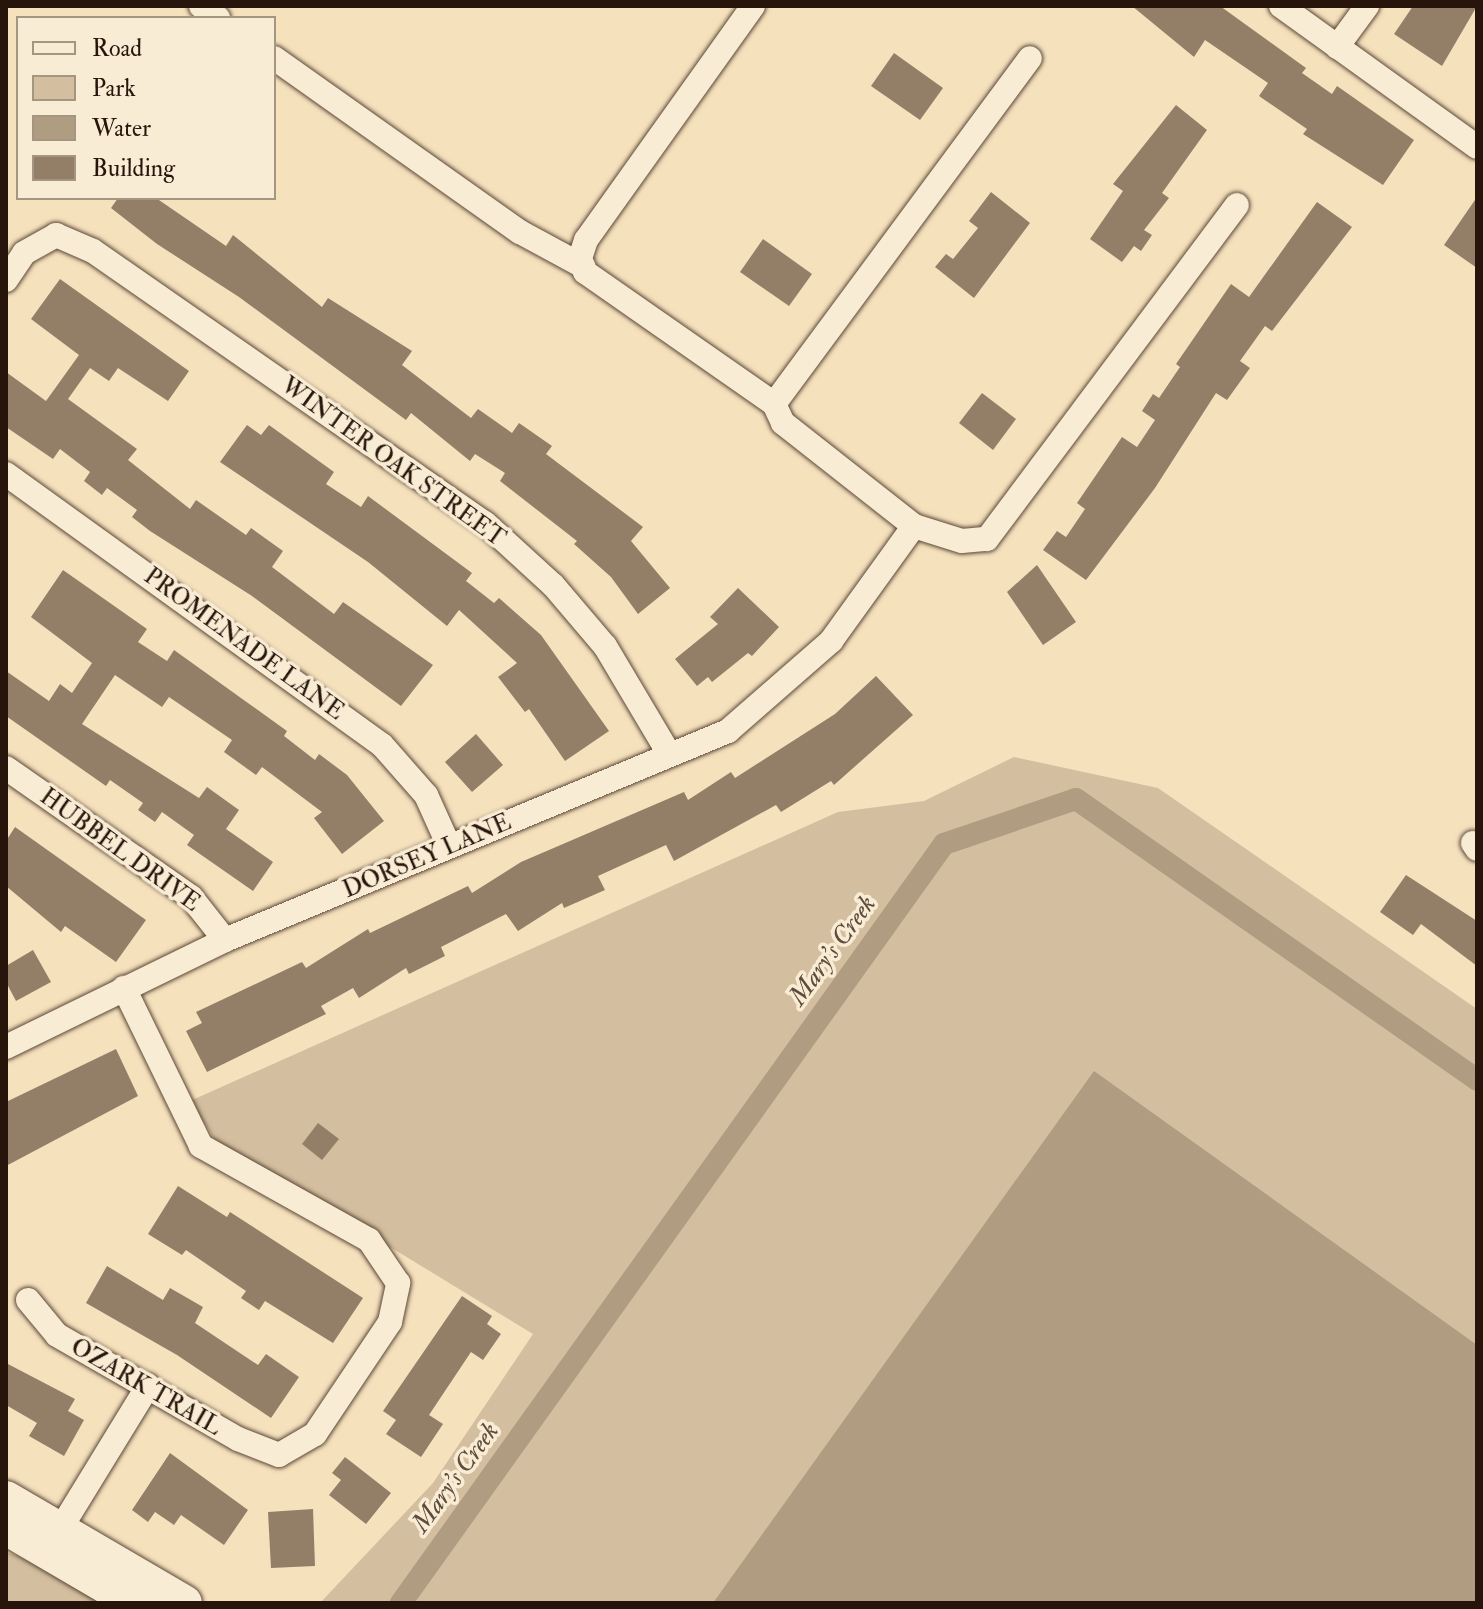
<!DOCTYPE html>
<style>
body{margin:0}
#map{position:relative;width:1483px;height:1609px;overflow:hidden;background:#f6e1bd;font-family:"IM FELL Double Pica",serif}
div>[style]{position:absolute}
[style*='--x']{left:calc(var(--x)*1px);top:calc(var(--y)*1px);width:calc(var(--w)*1px);rotate:calc(var(--a)*1deg)}
.green>*{inset:0;background:#d3be9f}
.water>*{inset:0;background:#b09c81}
.canal>*{height:22px;margin:-11px;padding:0 11px;transform-origin:11px;border-radius:11px;background:#b09c81}
.building>*{inset:0;background:#937f68}
.roads{filter:drop-shadow(0 0 2px #5b4838) drop-shadow(0 0 2px #5b4838)}
.street>*{height:24px;margin:-12px;padding:0 12px;transform-origin:12px;border-radius:12px;background:#f9ecd4}
.secondary>*{height:36px;margin:-18px;padding:0 18px;transform-origin:18px;border-radius:18px;background:#f9ecd4}
span{translate:-50% -50%;white-space:nowrap;text-align:center;line-height:1.15;-webkit-text-stroke:7px #f9ecd4;paint-order:stroke}
.street-label{font-size:24px;color:#27150c}
.water-label{font-size:26px;color:#5e4b3b;font-style:italic}
.frame{position:absolute;inset:0;border:8px solid #27150c;pointer-events:none}
.legend{position:absolute;left:16px;top:16px;width:260px;height:184px;box-sizing:border-box;background:#f9ecd4;border:2px solid #a59684;margin:0;padding:10px 14px;list-style:none;font-size:24px;color:#27150c}
.legend li{display:flex;align-items:center;gap:16px;height:40px}
.legend b{width:40px;border:2px solid #a59684}
</style>
<div id="map">
<div class="green">
<div style="clip-path:polygon(1014px 757px,1158px 788px,1477px 1009px,1477px 1603px,320px 1603px,433px 1483px,533px 1334px,216px 1141px,190px 1101px,838px 812px,924px 801px)"></div>
<div style="clip-path:polygon(6px 1552px,35px 1562px,197px 1603px,6px 1603px)"></div>
</div>
<div class="water">
<div style="clip-path:polygon(1094px 1071px,1477px 1345px,1477px 1603px,713px 1603px)"></div>
</div>
<div class="canal">
<div style="--x:401;--y:1603;--w:933;--a:-54.42"></div>
<div style="--x:944;--y:844;--w:139;--a:-18.8"></div>
<div style="--x:1076;--y:799;--w:490;--a:35"></div>
</div>
<div class="building">
<div style="clip-path:polygon(1132px 6px,1220px 6px,1306px 68px,1302px 73px,1332px 94px,1337px 86px,1414px 140px,1383px 185px,1303px 134px,1307px 129px,1259px 96px,1268px 83px,1205px 40px,1194px 57px)"></div>
<div style="clip-path:polygon(1413px 6px,1477px 6px,1442px 66px,1394px 34px)"></div>
<div style="clip-path:polygon(894px 53px,943px 88px,920px 120px,871px 86px)"></div>
<div style="clip-path:polygon(1176px 105px,1207px 130px,1162px 193px,1169px 198px,1144px 230px,1152px 235px,1141px 251px,1134px 246px,1122px 262px,1090px 239px,1123px 191px,1113px 184px)"></div>
<div style="clip-path:polygon(991px 192px,1030px 223px,974px 298px,935px 267px,946px 254px,953px 259px,978px 228px,969px 221px)"></div>
<div style="clip-path:polygon(1477px 197px,1477px 268px,1444px 245px)"></div>
<div style="clip-path:polygon(118px 198px,156px 198px,226px 246px,233px 235px,322px 307px,328px 298px,412px 351px,402px 365px,471px 418px,478px 409px,512px 433px,519px 423px,552px 446px,546px 454px,643px 527px,631px 541px,670px 588px,638px 614px,611px 577px,574px 544px,577px 541px,500px 481px,505px 473px,475px 454px,470px 461px,411px 413px,406px 420px,239px 297px,157px 244px,111px 208px)"></div>
<div style="clip-path:polygon(1317px 202px,1352px 227px,1272px 331px,1265px 326px,1240px 361px,1250px 368px,1227px 400px,1216px 393px,1155px 488px,1086px 580px,1043px 550px,1057px 531px,1066px 537px,1085px 509px,1077px 503px,1122px 437px,1137px 447px,1155px 420px,1142px 411px,1153px 394px,1159px 398px,1180px 367px,1176px 364px,1231px 284px,1249px 297px)"></div>
<div style="clip-path:polygon(763px 239px,812px 274px,789px 306px,740px 272px)"></div>
<div style="clip-path:polygon(60px 279px,189px 371px,168px 401px,118px 368px,109px 381px,90px 368px,68px 399px,137px 449px,128px 460px,190px 509px,196px 500px,246px 535px,251px 528px,283px 551px,272px 567px,334px 614px,343px 602px,433px 665px,401px 706px,252px 596px,150px 531px,132px 517px,137px 510px,107px 488px,102px 495px,84px 481px,90px 472px,60px 449px,53px 459px,6px 427px,6px 372px,46px 401px,79px 355px,31px 319px)"></div>
<div style="clip-path:polygon(982px 393px,1016px 419px,993px 450px,959px 423px)"></div>
<div style="clip-path:polygon(247px 425px,261px 435px,269px 425px,334px 472px,326px 484px,361px 507px,368px 496px,472px 573px,466px 581px,494px 603px,499px 598px,541px 635px,609px 731px,565px 761px,529px 709px,525px 712px,498px 677px,517px 663px,459px 610px,447px 626px,368px 562px,220px 462px)"></div>
<div style="clip-path:polygon(1037px 565px,1076px 622px,1043px 645px,1007px 592px)"></div>
<div style="clip-path:polygon(63px 570px,147px 629px,138px 642px,167px 661px,174px 650px,287px 731px,284px 736px,315px 760px,319px 754px,347px 775px,384px 821px,342px 854px,314px 818px,322px 812px,262px 767px,256px 775px,224px 752px,232px 740px,169px 697px,162px 707px,115px 675px,82px 724px,199px 798px,207px 787px,239px 810px,226px 829px,273px 862px,253px 891px,187px 845px,194px 835px,162px 812px,155px 822px,138px 810px,143px 803px,110px 780px,106px 786px,6px 716px,6px 671px,49px 701px,60px 684px,72px 693px,92px 663px,31px 617px)"></div>
<div style="clip-path:polygon(738px 588px,779px 627px,752px 656px,748px 653px,712px 682px,708px 677px,697px 686px,675px 659px,718px 624px,710px 617px)"></div>
<div style="clip-path:polygon(876px 676px,913px 715px,834px 785px,831px 781px,781px 812px,776px 805px,674px 861px,666px 845px,598px 876px,605px 890px,564px 908px,562px 903px,518px 931px,506px 914px,441px 947px,445px 956px,409px 974px,406px 968px,359px 998px,353px 988px,321px 1006px,326px 1014px,207px 1072px,186px 1031px,202px 1023px,196px 1012px,302px 962px,306px 968px,368px 929px,370px 933px,468px 886px,472px 893px,521px 862px,684px 792px,688px 800px,731px 772px,735px 778px,835px 714px)"></div>
<div style="clip-path:polygon(476px 734px,503px 765px,472px 792px,445px 762px)"></div>
<div style="clip-path:polygon(15px 827px,146px 920px,116px 962px,65px 926px,61px 932px,6px 886px,6px 841px)"></div>
<div style="clip-path:polygon(1406px 875px,1477px 921px,1477px 966px,1421px 924px,1413px 935px,1380px 912px)"></div>
<div style="clip-path:polygon(33px 950px,51px 982px,16px 1001px,6px 982px,6px 966px)"></div>
<div style="clip-path:polygon(116px 1049px,138px 1096px,6px 1166px,6px 1102px)"></div>
<div style="clip-path:polygon(318px 1123px,339px 1139px,322px 1160px,302px 1144px)"></div>
<div style="clip-path:polygon(178px 1186px,227px 1217px,230px 1212px,363px 1298px,333px 1343px,265px 1301px,259px 1310px,241px 1298px,246px 1291px,186px 1250px,182px 1255px,148px 1234px)"></div>
<div style="clip-path:polygon(107px 1266px,163px 1300px,170px 1288px,203px 1307px,195px 1323px,258px 1365px,266px 1354px,299px 1377px,271px 1418px,177px 1355px,86px 1303px)"></div>
<div style="clip-path:polygon(462px 1296px,492px 1316px,487px 1324px,501px 1334px,483px 1360px,471px 1352px,429px 1415px,443px 1424px,421px 1457px,386px 1434px,396px 1420px,383px 1411px)"></div>
<div style="clip-path:polygon(6px 1363px,75px 1399px,68px 1411px,84px 1420px,64px 1456px,29px 1436px,37px 1423px,6px 1405px)"></div>
<div style="clip-path:polygon(170px 1453px,248px 1510px,224px 1545px,181px 1515px,174px 1525px,155px 1512px,148px 1522px,132px 1510px)"></div>
<div style="clip-path:polygon(345px 1457px,391px 1493px,366px 1524px,329px 1495px,341px 1480px,332px 1473px)"></div>
<div style="clip-path:polygon(313px 1509px,315px 1566px,271px 1568px,268px 1512px)"></div>
</div>
<div class="roads">
<div class="street">
<div style="--x:201;--y:6;--w:21;--a:35"></div>
<div style="--x:753;--y:6;--w:287;--a:125.5"></div>
<div style="--x:586;--y:240;--w:20;--a:108"></div>
<div style="--x:580;--y:259;--w:14;--a:69"></div>
<div style="--x:585;--y:272;--w:231;--a:34.9"></div>
<div style="--x:1281;--y:6;--w:241;--a:35.7"></div>
<div style="--x:1337;--y:47;--w:51;--a:-53.8"></div>
<div style="--x:274;--y:58;--w:301;--a:35.3"></div>
<div style="--x:520;--y:232;--w:72;--a:28.4"></div>
<div style="--x:6;--y:280;--w:32;--a:-56"></div>
<div style="--x:24;--y:253;--w:37;--a:-29"></div>
<div style="--x:56;--y:235;--w:40;--a:23.4"></div>
<div style="--x:93;--y:251;--w:477;--a:34.8"></div>
<div style="--x:485;--y:523;--w:92;--a:42.4"></div>
<div style="--x:553;--y:585;--w:80;--a:49.6"></div>
<div style="--x:605;--y:646;--w:126;--a:59.3"></div>
<div style="--x:6;--y:474;--w:463;--a:35.8"></div>
<div style="--x:382;--y:745;--w:67;--a:48.7"></div>
<div style="--x:426;--y:795;--w:56;--a:65.7"></div>
<div style="--x:914;--y:526;--w:167;--a:-141.8"></div>
<div style="--x:783;--y:423;--w:21;--a:-115"></div>
<div style="--x:774;--y:404;--w:430;--a:-53.5"></div>
<div style="--x:6;--y:768;--w:226;--a:34.9"></div>
<div style="--x:191;--y:897;--w:55;--a:51.7"></div>
<div style="--x:1473;--y:843;--w:7;--a:56"></div>
<div style="--x:6;--y:1047;--w:244;--a:-26"></div>
<div style="--x:225;--y:940;--w:545;--a:-22.56"></div>
<div style="--x:728;--y:731;--w:137;--a:-41.1"></div>
<div style="--x:831;--y:641;--w:142;--a:-54.2"></div>
<div style="--x:914;--y:526;--w:50;--a:17.4"></div>
<div style="--x:962;--y:541;--w:25;--a:-5"></div>
<div style="--x:987;--y:539;--w:417;--a:-53.2"></div>
<div style="--x:28;--y:1300;--w:45;--a:50.4"></div>
<div style="--x:57;--y:1335;--w:209;--a:29.9"></div>
<div style="--x:238;--y:1439;--w:44;--a:21.3"></div>
<div style="--x:279;--y:1455;--w:42;--a:-30.3"></div>
<div style="--x:315;--y:1434;--w:135;--a:-56.2"></div>
<div style="--x:390;--y:1322;--w:40;--a:-78"></div>
<div style="--x:398;--y:1283;--w:52;--a:-124"></div>
<div style="--x:369;--y:1240;--w:193;--a:-150.8"></div>
<div style="--x:201;--y:1146;--w:176;--a:-116"></div>
<div style="--x:61;--y:1528;--w:167;--a:-58.5"></div>
</div>
<div class="secondary">
<div style="--x:6;--y:1499;--w:206;--a:30.3"></div>
<div style="--x:6;--y:1527;--w:151;--a:30.3"></div>
</div>
</div>
<div class="street-label">
<span style="left:393px;top:462px;rotate:36deg">WINTER OAK STREET</span>
<span style="left:244px;top:644px;rotate:36deg">PROMENADE LANE</span>
<span style="left:120px;top:850px;rotate:36deg">HUBBEL DRIVE</span>
<span style="left:427px;top:856px;rotate:-23deg">DORSEY LANE</span>
<span style="left:146px;top:1387px;rotate:30deg">OZARK TRAIL</span>
</div>
<div class="water-label">
<span style="left:833px;top:951px;rotate:-54deg">Mary's Creek</span>
<span style="left:456px;top:1478px;rotate:-54deg">Mary's Creek</span>
</div>
<div class="frame"></div>
<ul class="legend">
<li><b style="height:10px;background:#f9ecd4"></b>Road</li>
<li><b style="height:22px;background:#d3be9f"></b>Park</li>
<li><b style="height:22px;background:#b09c81"></b>Water</li>
<li><b style="height:22px;background:#937f68"></b>Building</li>
</ul>
</div>
